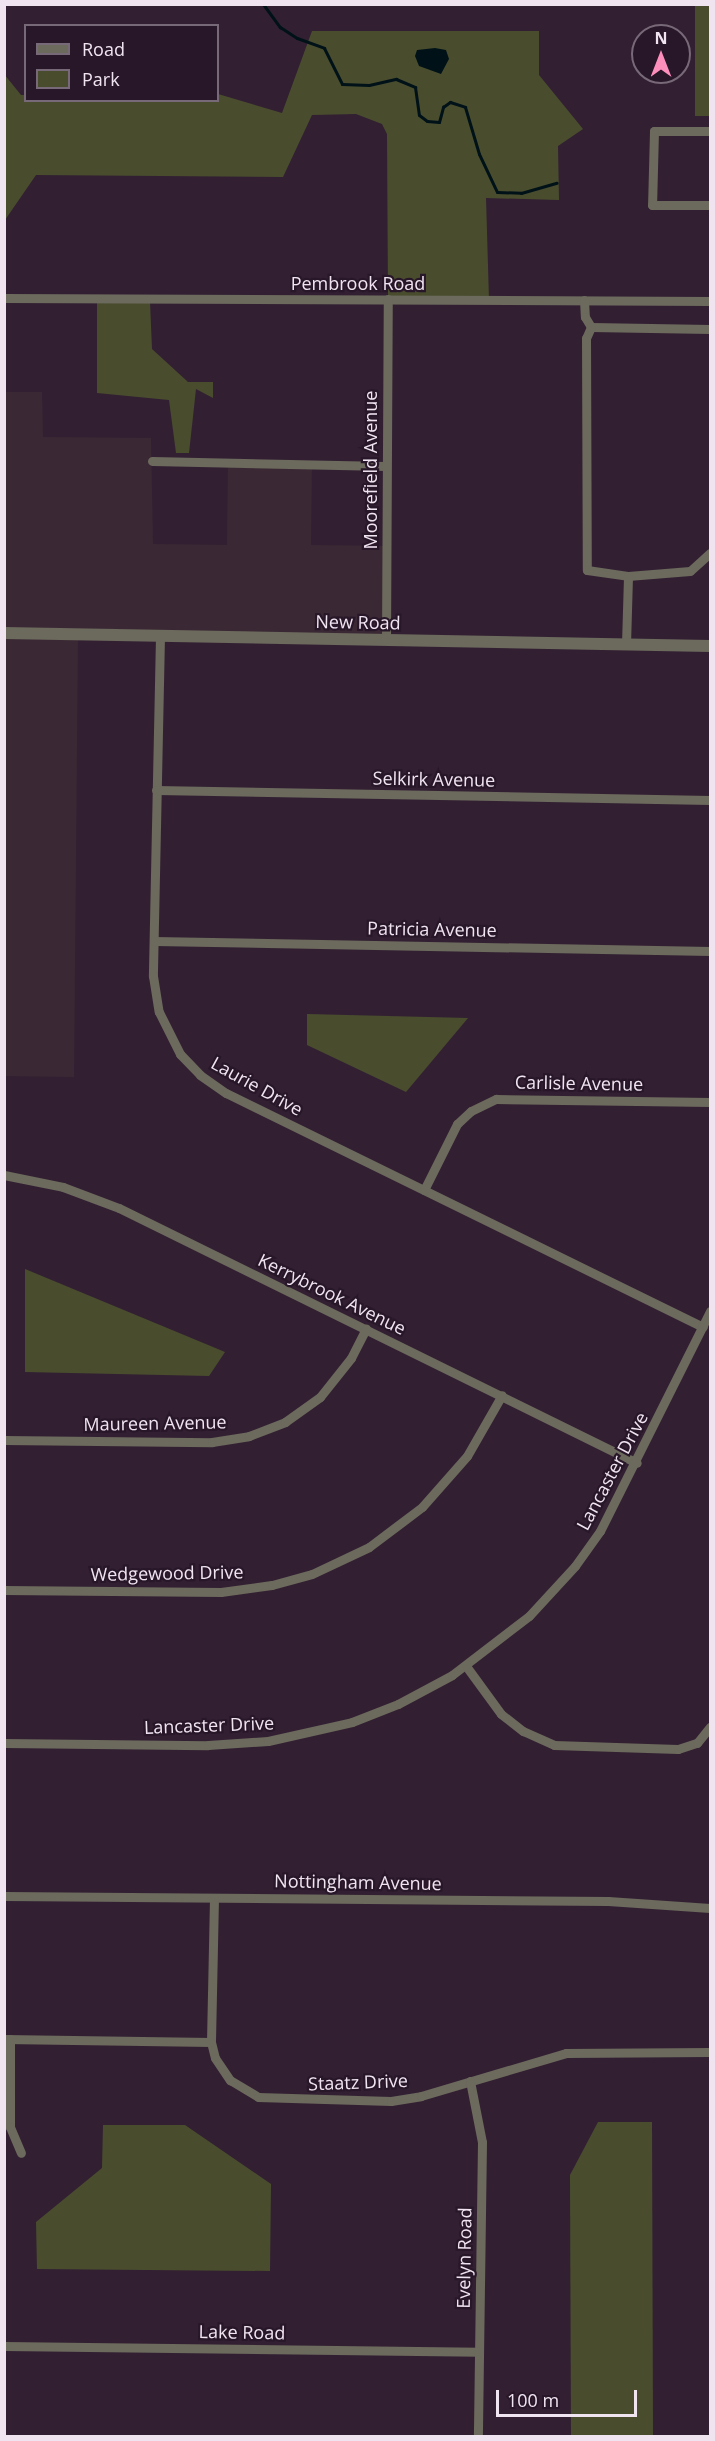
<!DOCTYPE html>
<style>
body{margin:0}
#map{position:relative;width:715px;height:2441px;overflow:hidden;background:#322032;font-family:"Open Sans",sans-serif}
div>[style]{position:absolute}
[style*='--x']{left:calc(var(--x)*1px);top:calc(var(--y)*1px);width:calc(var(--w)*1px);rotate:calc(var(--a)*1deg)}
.commercial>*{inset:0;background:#3a2934}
.green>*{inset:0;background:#494d2e}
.water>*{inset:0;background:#001218}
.stream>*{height:3px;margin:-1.5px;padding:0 1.5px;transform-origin:1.5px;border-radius:1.5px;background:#001218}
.minor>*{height:9px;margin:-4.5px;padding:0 4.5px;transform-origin:4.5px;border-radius:4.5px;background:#6c695d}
.tertiary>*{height:12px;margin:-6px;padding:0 6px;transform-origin:6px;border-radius:6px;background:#6c695d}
span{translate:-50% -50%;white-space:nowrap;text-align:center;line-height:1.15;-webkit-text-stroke:4.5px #281728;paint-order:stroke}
.street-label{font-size:18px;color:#f1e4f1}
.frame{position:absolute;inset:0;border:6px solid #f1e4f1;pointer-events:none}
.legend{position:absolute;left:24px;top:24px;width:195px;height:78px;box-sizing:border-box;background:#281728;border:2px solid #786978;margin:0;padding:8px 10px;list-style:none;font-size:18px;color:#f1e4f1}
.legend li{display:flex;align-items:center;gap:12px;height:30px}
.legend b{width:30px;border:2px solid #786978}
.north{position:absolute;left:631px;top:24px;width:60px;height:60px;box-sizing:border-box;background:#281728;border:2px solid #786978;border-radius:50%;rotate:0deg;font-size:16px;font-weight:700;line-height:24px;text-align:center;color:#f1e4f1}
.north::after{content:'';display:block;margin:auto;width:21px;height:27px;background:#fe8ebc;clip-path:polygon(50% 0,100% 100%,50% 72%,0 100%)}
.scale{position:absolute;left:496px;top:2390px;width:141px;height:27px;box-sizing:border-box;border:3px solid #f1e4f1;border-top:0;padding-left:8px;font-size:18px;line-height:21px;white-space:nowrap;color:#f1e4f1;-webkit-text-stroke:4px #281728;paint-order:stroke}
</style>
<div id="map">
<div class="commercial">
<div style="clip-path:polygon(5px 392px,42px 392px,43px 437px,151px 438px,153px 544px,227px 545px,228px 463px,312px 464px,311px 545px,387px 546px,386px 640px,78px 635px,74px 1077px,5px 1076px)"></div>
</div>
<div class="green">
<div style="clip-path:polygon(695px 5px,710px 5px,710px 116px,695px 116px)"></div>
<div style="clip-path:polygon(312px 31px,539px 31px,539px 75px,583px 129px,558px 146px,559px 200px,486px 198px,489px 300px,388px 299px,387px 134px,382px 124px,356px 114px,312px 115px,283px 177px,36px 175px,5px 220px,4px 74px,21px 95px,25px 95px,26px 100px,218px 100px,218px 94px,282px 113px)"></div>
<div style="clip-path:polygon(150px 302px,152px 349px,188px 382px,213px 382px,213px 398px,196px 389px,189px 453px,176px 453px,169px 400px,97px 393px,97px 303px)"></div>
<div style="clip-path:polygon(307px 1014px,468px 1018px,406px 1092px,307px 1045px)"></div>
<div style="clip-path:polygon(25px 1269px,225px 1352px,209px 1376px,25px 1372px)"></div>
<div style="clip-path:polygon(598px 2122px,652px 2122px,653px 2436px,571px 2436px,570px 2175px)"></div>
<div style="clip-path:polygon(103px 2125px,185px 2125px,271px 2184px,270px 2271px,37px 2269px,36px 2222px,102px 2168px)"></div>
</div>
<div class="water">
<div style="clip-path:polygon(435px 48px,446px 50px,449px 59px,441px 74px,419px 66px,415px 56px,417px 50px)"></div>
</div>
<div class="stream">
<div style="--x:263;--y:4;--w:29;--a:54"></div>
<div style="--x:280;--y:27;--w:20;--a:33"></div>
<div style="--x:297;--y:38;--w:29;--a:20"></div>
<div style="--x:324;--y:48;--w:40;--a:63.4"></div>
<div style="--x:342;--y:84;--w:27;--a:2"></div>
<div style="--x:369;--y:85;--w:28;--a:-13"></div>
<div style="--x:396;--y:79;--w:21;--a:23"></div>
<div style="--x:415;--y:87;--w:28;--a:82"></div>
<div style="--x:419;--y:115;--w:10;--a:37"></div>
<div style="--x:427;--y:121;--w:12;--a:5"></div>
<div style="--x:439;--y:122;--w:16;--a:-75"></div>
<div style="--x:443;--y:107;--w:9;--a:-36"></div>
<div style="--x:450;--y:102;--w:16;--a:18"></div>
<div style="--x:465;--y:107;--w:49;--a:73.4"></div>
<div style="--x:479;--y:154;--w:42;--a:64.7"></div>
<div style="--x:497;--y:192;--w:24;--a:2"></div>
<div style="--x:521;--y:193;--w:37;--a:-16"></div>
</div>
<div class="minor">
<div style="--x:710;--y:131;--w:56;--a:180"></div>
<div style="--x:654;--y:131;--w:74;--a:91.5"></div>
<div style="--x:652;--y:205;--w:58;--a:0"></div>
<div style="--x:4;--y:298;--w:706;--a:0.24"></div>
<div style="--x:584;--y:300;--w:17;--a:87"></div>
<div style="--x:585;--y:317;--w:12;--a:59"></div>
<div style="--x:710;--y:329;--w:119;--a:-179"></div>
<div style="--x:591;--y:327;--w:12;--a:114"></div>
<div style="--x:586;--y:338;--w:232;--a:89.8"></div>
<div style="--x:587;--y:570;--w:41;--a:8.3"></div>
<div style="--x:628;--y:576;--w:62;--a:-4.6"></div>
<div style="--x:690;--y:571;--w:27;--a:-42"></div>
<div style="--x:152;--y:461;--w:234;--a:1.2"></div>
<div style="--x:160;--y:636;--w:340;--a:91.2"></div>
<div style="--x:153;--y:976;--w:36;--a:81"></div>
<div style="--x:159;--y:1012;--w:47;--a:63.4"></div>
<div style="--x:180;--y:1054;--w:29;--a:46"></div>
<div style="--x:200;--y:1075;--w:32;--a:35"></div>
<div style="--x:226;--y:1093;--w:531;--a:26.13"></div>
<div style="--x:386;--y:640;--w:341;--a:-89.7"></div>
<div style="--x:626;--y:644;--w:68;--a:-88.3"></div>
<div style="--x:156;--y:790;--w:554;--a:1.03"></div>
<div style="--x:154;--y:941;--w:556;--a:1.03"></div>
<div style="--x:4;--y:1175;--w:60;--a:11.5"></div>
<div style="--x:63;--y:1187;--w:60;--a:20.6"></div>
<div style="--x:119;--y:1208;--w:577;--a:26.21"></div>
<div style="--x:424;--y:1190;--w:74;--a:-63.4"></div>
<div style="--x:457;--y:1124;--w:19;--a:-43"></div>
<div style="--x:471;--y:1111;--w:28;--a:-26"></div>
<div style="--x:496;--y:1099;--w:214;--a:0.8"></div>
<div style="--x:4;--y:1440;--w:208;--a:0.6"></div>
<div style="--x:212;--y:1442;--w:37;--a:-9"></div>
<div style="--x:249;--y:1436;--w:39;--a:-21"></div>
<div style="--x:285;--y:1422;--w:43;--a:-35.5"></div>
<div style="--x:320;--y:1397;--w:50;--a:-51.5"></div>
<div style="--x:351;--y:1358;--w:33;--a:-63"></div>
<div style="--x:4;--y:1590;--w:217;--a:0.5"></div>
<div style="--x:221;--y:1592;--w:51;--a:-7.8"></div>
<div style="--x:272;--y:1585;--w:41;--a:-15.4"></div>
<div style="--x:312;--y:1574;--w:63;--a:-25.3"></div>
<div style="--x:369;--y:1547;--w:66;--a:-37"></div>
<div style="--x:422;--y:1507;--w:68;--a:-48.6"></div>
<div style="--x:467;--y:1456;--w:70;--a:-60.2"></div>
<div style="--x:466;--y:1666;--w:59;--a:53.9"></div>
<div style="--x:501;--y:1714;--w:28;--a:38"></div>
<div style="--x:523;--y:1731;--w:34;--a:24"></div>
<div style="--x:554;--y:1745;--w:124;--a:1.8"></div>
<div style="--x:678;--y:1749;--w:20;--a:-18"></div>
<div style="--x:697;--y:1743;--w:21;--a:-51"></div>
<div style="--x:4;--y:1743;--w:204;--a:0.6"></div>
<div style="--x:208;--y:1745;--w:60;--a:-3.8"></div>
<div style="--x:268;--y:1741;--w:86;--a:-12.7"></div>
<div style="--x:352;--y:1722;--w:49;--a:-21.4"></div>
<div style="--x:398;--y:1704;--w:61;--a:-28.2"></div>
<div style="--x:452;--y:1675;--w:97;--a:-37.5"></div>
<div style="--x:529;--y:1616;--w:68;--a:-47.4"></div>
<div style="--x:575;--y:1566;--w:43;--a:-54.5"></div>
<div style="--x:600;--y:1531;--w:246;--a:-63.4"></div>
<div style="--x:4;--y:1896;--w:604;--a:0.47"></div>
<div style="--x:608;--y:1901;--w:102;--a:3.9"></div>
<div style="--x:214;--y:1898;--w:144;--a:91.2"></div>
<div style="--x:211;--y:2042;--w:16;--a:76"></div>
<div style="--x:215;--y:2058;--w:27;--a:56"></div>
<div style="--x:230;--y:2080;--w:33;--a:31"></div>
<div style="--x:258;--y:2097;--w:133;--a:1.7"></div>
<div style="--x:391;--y:2101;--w:30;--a:-9"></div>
<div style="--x:421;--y:2096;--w:151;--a:-16.5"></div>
<div style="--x:566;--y:2053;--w:144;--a:-0.4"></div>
<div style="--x:4;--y:2039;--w:207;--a:0.8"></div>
<div style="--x:10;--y:2039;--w:88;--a:90"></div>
<div style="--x:10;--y:2127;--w:28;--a:67"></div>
<div style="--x:470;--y:2081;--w:62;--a:78.9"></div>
<div style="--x:482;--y:2142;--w:294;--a:90.8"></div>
<div style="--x:4;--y:2346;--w:475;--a:0.7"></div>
</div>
<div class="tertiary">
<div style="--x:4;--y:633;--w:706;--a:1.05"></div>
</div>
<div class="street-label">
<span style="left:358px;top:283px">Pembrook Road</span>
<span style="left:370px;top:470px;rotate:-90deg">Moorefield Avenue</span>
<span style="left:358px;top:622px;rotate:1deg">New Road</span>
<span style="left:434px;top:779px;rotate:1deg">Selkirk Avenue</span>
<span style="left:432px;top:929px;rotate:1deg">Patricia Avenue</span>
<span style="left:579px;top:1083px;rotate:1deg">Carlisle Avenue</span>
<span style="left:257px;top:1086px;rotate:29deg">Laurie Drive</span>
<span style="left:332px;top:1294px;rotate:26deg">Kerrybrook Avenue</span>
<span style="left:155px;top:1423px;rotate:-1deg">Maureen Avenue</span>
<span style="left:612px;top:1471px;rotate:-62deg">Lancaster Drive</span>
<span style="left:167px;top:1573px;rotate:-1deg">Wedgewood Drive</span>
<span style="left:209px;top:1725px;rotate:-2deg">Lancaster Drive</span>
<span style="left:358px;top:1882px;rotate:1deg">Nottingham Avenue</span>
<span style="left:358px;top:2082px;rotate:-2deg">Staatz Drive</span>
<span style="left:464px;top:2258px;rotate:-89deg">Evelyn Road</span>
<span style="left:242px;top:2332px;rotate:1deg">Lake Road</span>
</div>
<div class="frame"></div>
<ul class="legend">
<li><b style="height:8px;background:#6c695d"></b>Road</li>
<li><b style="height:16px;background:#494d2e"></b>Park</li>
</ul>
<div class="north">N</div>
<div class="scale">100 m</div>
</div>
